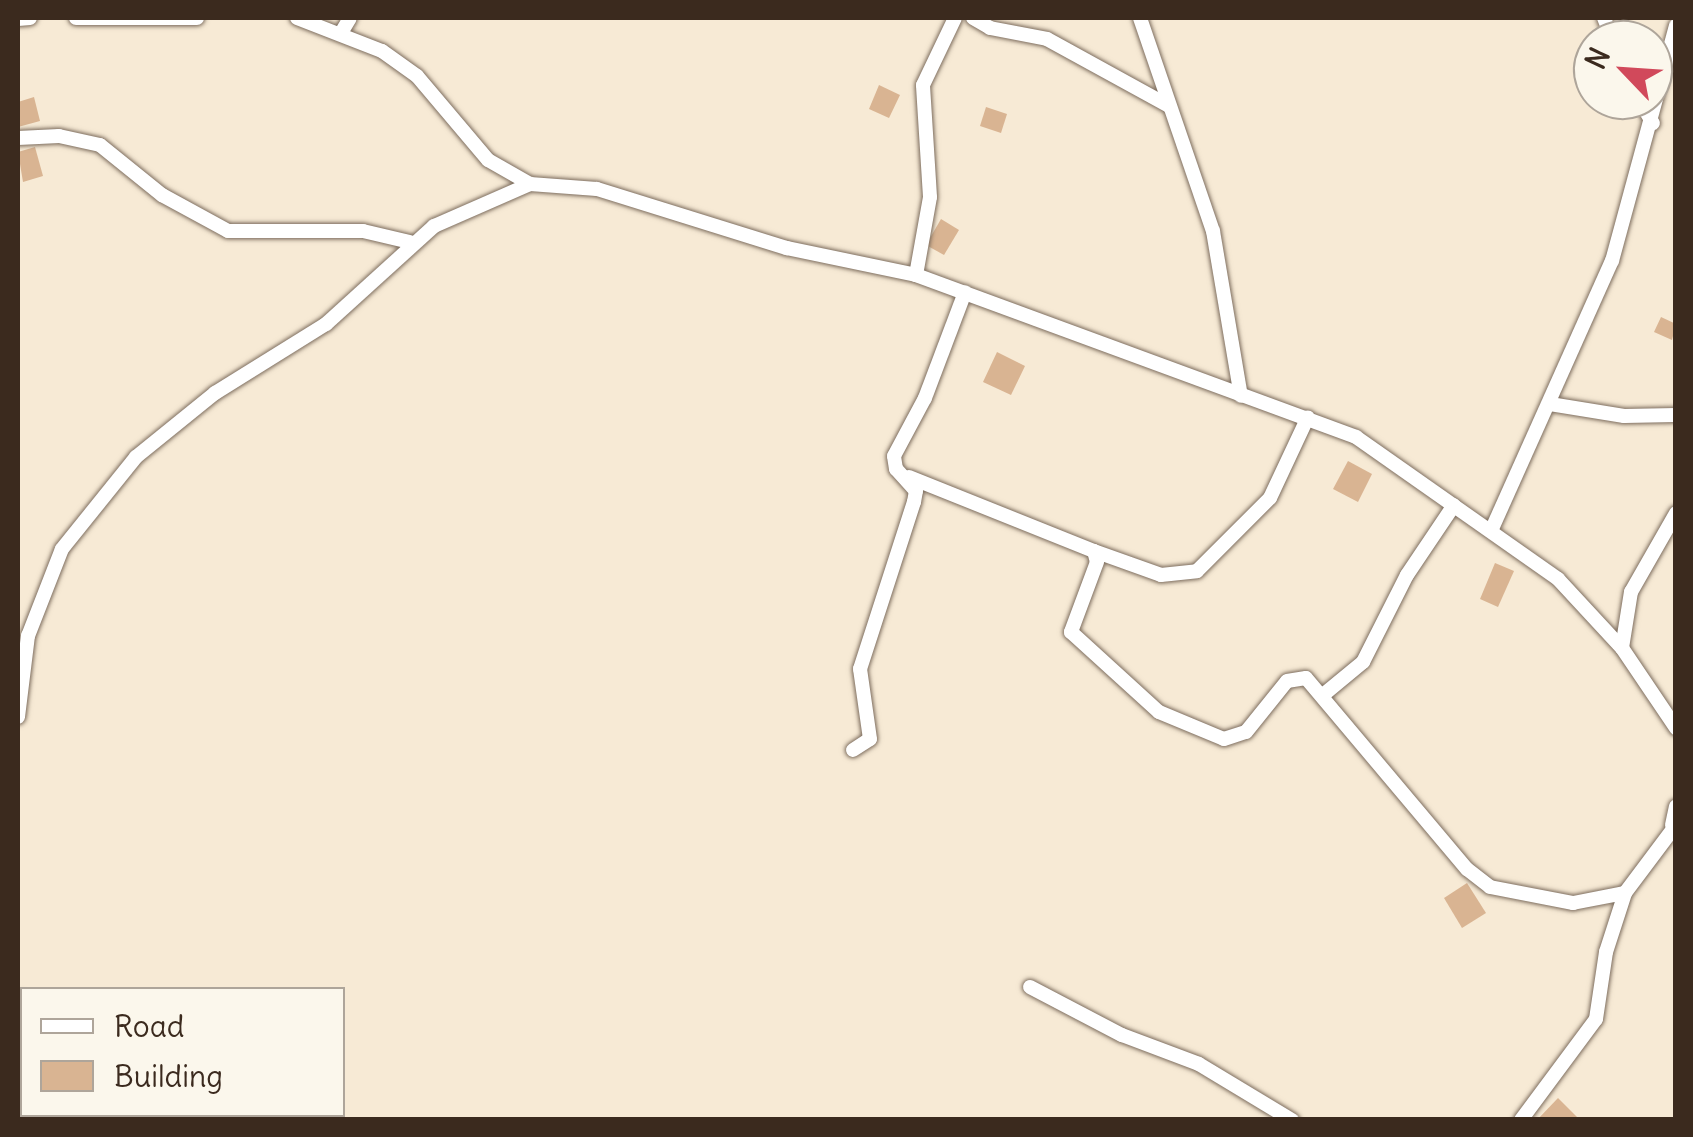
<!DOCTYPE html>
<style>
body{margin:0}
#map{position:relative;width:1693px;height:1137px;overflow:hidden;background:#f7ead5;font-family:Delius,sans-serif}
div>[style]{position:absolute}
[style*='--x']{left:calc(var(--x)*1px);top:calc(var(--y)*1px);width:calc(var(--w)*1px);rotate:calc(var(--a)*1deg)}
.building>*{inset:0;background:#d9b492}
.roads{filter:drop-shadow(0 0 2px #7d6d5e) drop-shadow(0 0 2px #7d6d5e)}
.street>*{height:14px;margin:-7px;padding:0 7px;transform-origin:7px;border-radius:7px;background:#fff}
span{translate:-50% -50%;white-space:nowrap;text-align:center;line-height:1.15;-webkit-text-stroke:8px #fbf7ec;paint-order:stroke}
.frame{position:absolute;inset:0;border:20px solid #3b2a1e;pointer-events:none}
.legend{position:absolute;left:20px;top:987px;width:325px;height:130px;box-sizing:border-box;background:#fbf7ec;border:2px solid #aea59a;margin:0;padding:12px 18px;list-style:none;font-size:30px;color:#3b2a1e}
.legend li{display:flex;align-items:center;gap:20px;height:50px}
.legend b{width:50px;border:2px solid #aea59a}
.north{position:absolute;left:1573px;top:20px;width:100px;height:100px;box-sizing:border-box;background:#fbf7ec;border:2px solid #aea59a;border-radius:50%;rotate:295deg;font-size:28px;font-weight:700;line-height:40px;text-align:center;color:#3b2a1e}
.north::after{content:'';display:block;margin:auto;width:35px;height:45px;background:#d1495b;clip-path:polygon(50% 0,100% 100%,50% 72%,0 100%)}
</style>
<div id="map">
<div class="building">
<div style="clip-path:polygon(879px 85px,900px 95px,889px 118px,869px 109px)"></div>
<div style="clip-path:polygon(34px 97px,40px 121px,18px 127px,18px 102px)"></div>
<div style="clip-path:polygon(986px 107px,1007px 114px,1001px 133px,980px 126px)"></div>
<div style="clip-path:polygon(35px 147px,43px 176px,23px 182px,18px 152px)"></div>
<div style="clip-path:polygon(941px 219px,959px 230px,944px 255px,926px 245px)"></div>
<div style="clip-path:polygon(1661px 317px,1676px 324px,1672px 340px,1654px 332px)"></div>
<div style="clip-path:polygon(997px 352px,1025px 366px,1011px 395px,983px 382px)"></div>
<div style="clip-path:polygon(1348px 461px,1372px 474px,1358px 502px,1333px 489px)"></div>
<div style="clip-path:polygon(1495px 563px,1514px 571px,1498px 607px,1480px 599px)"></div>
<div style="clip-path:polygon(1467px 883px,1486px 913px,1462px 928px,1444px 898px)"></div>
<div style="clip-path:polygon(1558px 1098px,1580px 1120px,1537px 1120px)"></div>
</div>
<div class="roads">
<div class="street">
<div style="--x:76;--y:18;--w:121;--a:0"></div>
<div style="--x:297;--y:18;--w:91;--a:21.2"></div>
<div style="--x:382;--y:51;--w:43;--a:35.5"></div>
<div style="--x:417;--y:76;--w:110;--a:49.8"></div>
<div style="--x:488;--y:160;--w:48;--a:29.7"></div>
<div style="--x:530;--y:184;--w:67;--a:4.3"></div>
<div style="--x:597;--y:189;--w:199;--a:17.3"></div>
<div style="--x:787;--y:248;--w:132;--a:11.8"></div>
<div style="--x:916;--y:275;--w:469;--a:20.2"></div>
<div style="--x:1356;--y:437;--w:247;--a:35.1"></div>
<div style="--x:1558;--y:579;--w:94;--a:47.2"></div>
<div style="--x:1622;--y:648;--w:97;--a:56"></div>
<div style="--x:973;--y:18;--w:20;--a:30"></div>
<div style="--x:990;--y:28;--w:58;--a:10.9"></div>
<div style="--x:1047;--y:39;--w:139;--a:28.8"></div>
<div style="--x:1140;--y:18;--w:225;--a:71.1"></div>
<div style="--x:1213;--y:231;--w:167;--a:80.4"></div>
<div style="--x:1604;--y:18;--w:24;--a:68"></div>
<div style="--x:18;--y:19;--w:12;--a:-5"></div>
<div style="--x:341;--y:33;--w:17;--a:-59"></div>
<div style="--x:1639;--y:100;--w:27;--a:59"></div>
<div style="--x:18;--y:138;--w:41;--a:-2.8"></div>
<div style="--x:59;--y:136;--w:42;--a:12.4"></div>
<div style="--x:100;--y:145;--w:80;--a:38.9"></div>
<div style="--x:162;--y:195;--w:75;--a:28.6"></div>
<div style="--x:228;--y:231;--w:135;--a:0"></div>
<div style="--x:363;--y:231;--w:48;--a:13.2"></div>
<div style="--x:916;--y:275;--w:79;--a:-79.8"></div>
<div style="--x:930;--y:197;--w:112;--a:-93.6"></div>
<div style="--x:923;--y:85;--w:74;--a:-64.5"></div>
<div style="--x:1550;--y:404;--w:75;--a:9.2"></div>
<div style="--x:1624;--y:416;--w:52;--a:-1.1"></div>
<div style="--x:909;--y:477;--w:199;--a:21.8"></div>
<div style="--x:1094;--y:551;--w:11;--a:75"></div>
<div style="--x:1097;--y:562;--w:75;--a:110.4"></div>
<div style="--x:1071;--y:632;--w:119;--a:42.3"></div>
<div style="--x:1159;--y:712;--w:70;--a:22.6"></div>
<div style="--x:1224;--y:739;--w:23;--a:-18"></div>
<div style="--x:1246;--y:732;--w:65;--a:-51.2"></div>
<div style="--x:1287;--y:681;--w:19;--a:-9"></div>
<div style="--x:1306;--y:678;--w:250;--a:49.9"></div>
<div style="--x:1467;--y:869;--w:29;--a:38"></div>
<div style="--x:1490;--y:887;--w:85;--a:10.9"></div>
<div style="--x:1573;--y:903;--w:53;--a:-10.9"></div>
<div style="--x:1625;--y:893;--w:85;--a:-53.1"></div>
<div style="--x:1491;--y:531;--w:296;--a:-65.9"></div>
<div style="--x:1612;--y:261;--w:244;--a:-74.8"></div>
<div style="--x:1094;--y:551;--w:71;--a:19.7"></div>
<div style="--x:1161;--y:575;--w:36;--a:-6"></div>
<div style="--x:1197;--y:571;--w:103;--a:-45"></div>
<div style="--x:1270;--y:498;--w:89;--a:-64.9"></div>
<div style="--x:1622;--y:648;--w:57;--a:-80.9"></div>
<div style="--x:1631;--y:592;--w:91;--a:-60.3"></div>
<div style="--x:1323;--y:695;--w:52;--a:-39.5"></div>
<div style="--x:1363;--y:662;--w:97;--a:-63.2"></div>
<div style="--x:1407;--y:575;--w:84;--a:-56.1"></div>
<div style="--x:18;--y:717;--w:82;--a:-83"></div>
<div style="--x:28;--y:636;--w:93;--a:-68.7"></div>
<div style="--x:62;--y:549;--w:118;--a:-51.2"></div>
<div style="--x:136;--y:457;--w:102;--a:-39"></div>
<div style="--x:215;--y:393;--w:131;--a:-31.9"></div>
<div style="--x:326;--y:324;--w:146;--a:-42.2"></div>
<div style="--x:434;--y:226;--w:105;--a:-23.6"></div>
<div style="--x:853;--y:750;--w:20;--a:-33"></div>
<div style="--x:870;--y:739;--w:71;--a:-98.1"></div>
<div style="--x:860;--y:669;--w:176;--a:-72.1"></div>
<div style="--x:914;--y:502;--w:11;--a:-80"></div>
<div style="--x:916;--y:491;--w:30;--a:-132"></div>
<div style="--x:896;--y:469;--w:13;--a:-99"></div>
<div style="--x:894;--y:456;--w:66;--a:-61.9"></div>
<div style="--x:925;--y:398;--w:113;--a:-69.3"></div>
<div style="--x:1672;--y:825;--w:19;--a:-78"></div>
<div style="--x:1030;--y:987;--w:104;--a:27.6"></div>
<div style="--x:1122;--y:1035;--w:82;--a:20.6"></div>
<div style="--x:1199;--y:1064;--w:109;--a:31.1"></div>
<div style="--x:18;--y:999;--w:4;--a:27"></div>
<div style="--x:139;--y:1114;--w:6;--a:90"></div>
<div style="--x:1521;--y:1120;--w:126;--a:-53.4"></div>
<div style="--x:1596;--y:1019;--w:68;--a:-81.5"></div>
<div style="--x:1606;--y:952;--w:62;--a:-72.1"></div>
</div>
</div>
<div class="frame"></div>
<ul class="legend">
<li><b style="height:12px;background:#fff"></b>Road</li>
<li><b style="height:28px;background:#d9b492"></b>Building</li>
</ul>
<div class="north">N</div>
</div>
